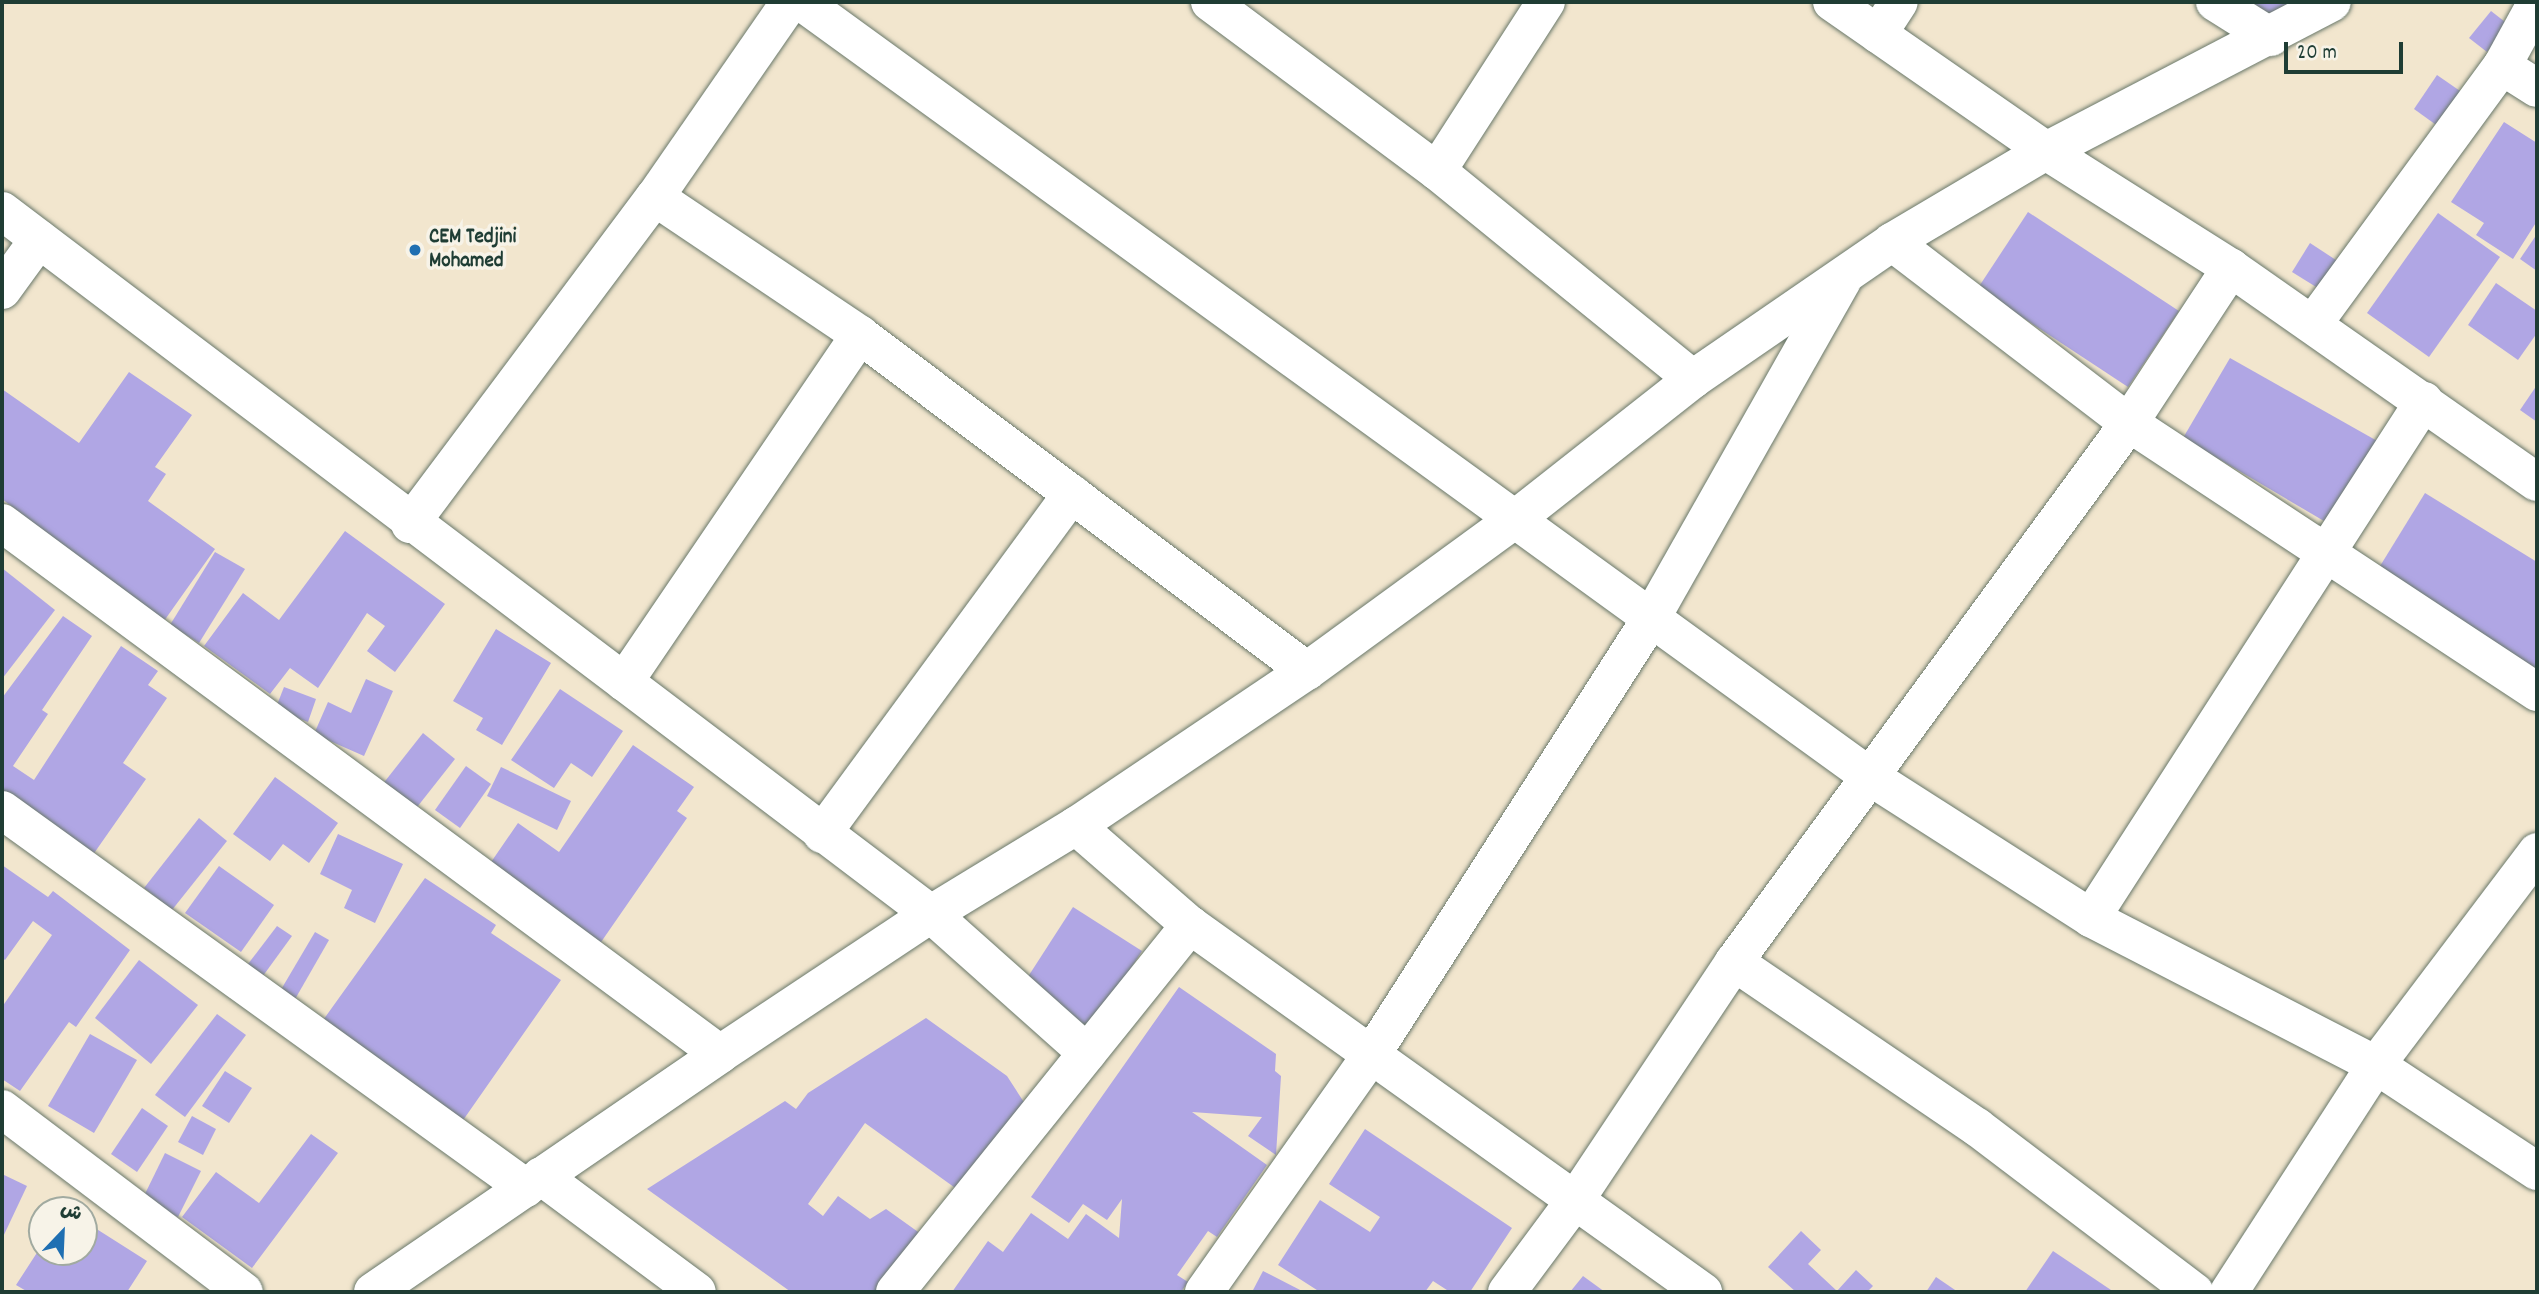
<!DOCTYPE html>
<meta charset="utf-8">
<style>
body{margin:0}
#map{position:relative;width:2539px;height:1294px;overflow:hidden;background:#f2e6ce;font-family:Dekko,"Playpen Sans Arabic",sans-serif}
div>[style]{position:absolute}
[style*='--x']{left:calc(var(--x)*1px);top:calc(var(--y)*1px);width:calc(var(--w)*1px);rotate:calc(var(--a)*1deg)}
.building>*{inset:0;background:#b0a6e4}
.roads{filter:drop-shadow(0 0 2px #69786a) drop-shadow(0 0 2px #69786a)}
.street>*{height:38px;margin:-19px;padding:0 19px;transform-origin:19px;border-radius:19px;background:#fff}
.secondary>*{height:38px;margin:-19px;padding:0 19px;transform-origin:19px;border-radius:19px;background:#fff}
.dots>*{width:19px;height:19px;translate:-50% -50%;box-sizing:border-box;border:4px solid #f7f3e8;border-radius:50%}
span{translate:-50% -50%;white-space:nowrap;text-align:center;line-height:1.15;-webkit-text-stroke:7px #f7f3e8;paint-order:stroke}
.poi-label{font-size:21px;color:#1f3d34;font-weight:700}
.left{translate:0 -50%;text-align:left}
.frame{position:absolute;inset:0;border:4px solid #1f3d34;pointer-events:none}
.north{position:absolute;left:28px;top:1196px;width:70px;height:70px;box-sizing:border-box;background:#f7f3e8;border:2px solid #a1aaa0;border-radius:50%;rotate:23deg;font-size:19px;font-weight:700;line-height:28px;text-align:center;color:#1f3d34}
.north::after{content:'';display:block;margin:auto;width:24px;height:32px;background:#1f6fb2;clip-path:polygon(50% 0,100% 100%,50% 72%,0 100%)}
.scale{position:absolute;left:2284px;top:42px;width:119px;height:32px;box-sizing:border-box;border:4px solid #1f3d34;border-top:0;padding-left:9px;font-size:21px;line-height:24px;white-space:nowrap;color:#1f3d34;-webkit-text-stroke:5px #f7f3e8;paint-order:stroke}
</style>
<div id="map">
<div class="building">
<div style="clip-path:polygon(2242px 2px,2319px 2px,2293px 38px)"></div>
<div style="clip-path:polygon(2491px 11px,2509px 25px,2487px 52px,2469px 38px)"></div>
<div style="clip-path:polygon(2437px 75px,2463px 93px,2439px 127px,2414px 109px)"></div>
<div style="clip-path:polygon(2504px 122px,2537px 143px,2537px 221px,2513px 259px,2476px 235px,2484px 223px,2451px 202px)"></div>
<div style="clip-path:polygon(2028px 212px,2179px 311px,2128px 387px,1978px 288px)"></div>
<div style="clip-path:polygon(2438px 213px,2500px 257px,2429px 357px,2367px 313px)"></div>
<div style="clip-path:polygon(2537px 234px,2537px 271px,2520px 259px)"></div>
<div style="clip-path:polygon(2310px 243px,2339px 262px,2321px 290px,2292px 272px)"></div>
<div style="clip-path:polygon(2496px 283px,2537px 311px,2537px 333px,2518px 360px,2468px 325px)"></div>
<div style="clip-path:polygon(2230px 358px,2395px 451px,2346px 534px,2183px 438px)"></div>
<div style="clip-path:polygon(129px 372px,192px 415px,155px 467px,166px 474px,148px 501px,215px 549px,164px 621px,20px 519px,23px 515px,2px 499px,2px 389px,79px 443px)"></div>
<div style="clip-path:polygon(2537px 385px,2537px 422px,2520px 410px)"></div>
<div style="clip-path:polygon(2425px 493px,2537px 562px,2535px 669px,2377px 571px)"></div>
<div style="clip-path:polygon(345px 531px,445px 604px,395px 672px,367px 651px,385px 626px,367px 613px,318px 688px,290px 668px,270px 694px,204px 646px,243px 593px,279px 620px)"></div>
<div style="clip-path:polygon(215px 552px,245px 569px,199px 643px,170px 625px)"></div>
<div style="clip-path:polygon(2px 568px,55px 610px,2px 679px)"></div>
<div style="clip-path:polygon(63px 616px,92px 636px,42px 710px,48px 714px,13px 766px,34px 780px,121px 646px,158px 671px,148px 685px,167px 698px,123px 763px,146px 779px,90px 859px,2px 799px,2px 698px)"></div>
<div style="clip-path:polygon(496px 629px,551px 663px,502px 745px,476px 730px,483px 718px,453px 701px)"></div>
<div style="clip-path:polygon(366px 679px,393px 691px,364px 756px,314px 734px,328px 702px,351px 713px)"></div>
<div style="clip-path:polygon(284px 687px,316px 699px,308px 722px,275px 710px)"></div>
<div style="clip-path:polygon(560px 689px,623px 731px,592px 777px,571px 763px,554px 788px,511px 760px)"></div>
<div style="clip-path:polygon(423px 733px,455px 759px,414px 811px,382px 785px)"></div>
<div style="clip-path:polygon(633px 745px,694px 787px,677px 811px,687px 818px,599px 945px,487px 868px,518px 823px,559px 852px)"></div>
<div style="clip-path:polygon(466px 766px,491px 784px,460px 828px,435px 810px)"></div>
<div style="clip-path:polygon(501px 767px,571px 801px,557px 830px,487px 796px)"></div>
<div style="clip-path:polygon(275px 777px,338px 823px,309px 863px,283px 844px,270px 861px,233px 834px)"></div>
<div style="clip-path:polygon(199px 818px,227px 841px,172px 910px,144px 888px)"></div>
<div style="clip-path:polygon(338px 834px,403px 864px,375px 923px,344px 908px,352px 890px,320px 874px)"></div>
<div style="clip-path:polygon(2px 865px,48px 897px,53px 891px,130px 950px,76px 1027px,69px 1022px,20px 1091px,2px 1079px,2px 1007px,52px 935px,33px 921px,5px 960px,2px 958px)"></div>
<div style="clip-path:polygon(219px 866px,274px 905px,241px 952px,185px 913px)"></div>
<div style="clip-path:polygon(425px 878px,496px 925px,491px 933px,561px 980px,459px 1126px,316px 1030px)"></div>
<div style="clip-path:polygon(1073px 907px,1142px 951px,1091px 1030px,1022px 986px)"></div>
<div style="clip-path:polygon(277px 926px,292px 936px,260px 980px,245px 968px)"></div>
<div style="clip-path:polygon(315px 932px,329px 940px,294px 1001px,279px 993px)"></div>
<div style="clip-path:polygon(139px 960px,198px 1005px,151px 1064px,95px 1018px)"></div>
<div style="clip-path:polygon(1179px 987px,1276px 1054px,1275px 1071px,1281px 1076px,1276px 1155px,1248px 1136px,1262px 1117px,1192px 1112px,1267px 1165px,1217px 1237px,1208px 1231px,1177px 1275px,1188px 1282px,1181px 1292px,952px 1292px,988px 1241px,1003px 1252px,1031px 1213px,1068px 1239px,1086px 1214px,1119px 1238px,1122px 1199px,1107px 1220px,1083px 1204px,1069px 1223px,1031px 1197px)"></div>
<div style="clip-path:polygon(217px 1014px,246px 1035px,185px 1117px,155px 1095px)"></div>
<div style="clip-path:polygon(926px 1018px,1007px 1076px,1027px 1107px,965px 1195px,865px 1123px,808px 1204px,823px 1216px,838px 1196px,870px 1219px,886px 1209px,935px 1244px,886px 1292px,791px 1292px,647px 1189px,785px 1101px,796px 1109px,808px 1093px)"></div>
<div style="clip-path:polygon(90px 1034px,137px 1060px,94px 1133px,48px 1106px)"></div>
<div style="clip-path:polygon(225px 1071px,252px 1088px,229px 1123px,202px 1106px)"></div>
<div style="clip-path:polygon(142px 1108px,168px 1126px,137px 1172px,111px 1154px)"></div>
<div style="clip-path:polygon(192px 1116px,216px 1129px,203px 1155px,178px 1142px)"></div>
<div style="clip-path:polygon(1365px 1129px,1512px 1228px,1470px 1292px,1450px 1292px,1433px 1281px,1425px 1292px,1320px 1292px,1278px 1265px,1320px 1200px,1370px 1232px,1380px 1217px,1329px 1184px)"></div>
<div style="clip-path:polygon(311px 1134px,338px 1153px,252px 1268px,182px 1217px,216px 1172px,259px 1203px)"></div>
<div style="clip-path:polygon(165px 1153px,201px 1171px,178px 1217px,142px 1200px)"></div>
<div style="clip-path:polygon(2px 1174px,27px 1186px,2px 1239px)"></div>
<div style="clip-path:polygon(84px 1221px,147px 1261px,127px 1292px,28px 1292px,16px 1285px,42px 1245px,42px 1252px,84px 1252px)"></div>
<div style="clip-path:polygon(1801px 1231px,1821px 1250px,1808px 1264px,1837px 1291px,1856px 1270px,1873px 1286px,1867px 1292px,1796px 1292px,1768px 1267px)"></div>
<div style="clip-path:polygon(2053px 1251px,2114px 1292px,2025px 1292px)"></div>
<div style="clip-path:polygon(1263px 1271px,1304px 1292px,1252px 1292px)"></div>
<div style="clip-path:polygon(1583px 1276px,1605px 1292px,1570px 1292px)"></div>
<div style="clip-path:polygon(1936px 1277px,1958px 1292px,1926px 1292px)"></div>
</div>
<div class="roads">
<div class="street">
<div style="--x:802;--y:2;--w:1318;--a:35.96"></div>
<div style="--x:1869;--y:776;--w:264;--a:32.6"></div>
<div style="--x:2091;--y:918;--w:321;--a:27.3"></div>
<div style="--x:2376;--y:1065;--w:193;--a:33.4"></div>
<div style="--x:1210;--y:2;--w:283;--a:36.7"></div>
<div style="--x:1437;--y:171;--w:330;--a:39.1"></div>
<div style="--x:2215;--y:2;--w:66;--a:32"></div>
<div style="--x:1878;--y:34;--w:38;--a:-57"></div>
<div style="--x:2502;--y:66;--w:73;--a:-61.3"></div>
<div style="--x:1437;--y:171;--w:201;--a:-57.2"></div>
<div style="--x:655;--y:197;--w:247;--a:33.9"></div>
<div style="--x:860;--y:335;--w:559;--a:36.93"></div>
<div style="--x:2;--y:211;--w:1165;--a:37.12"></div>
<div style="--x:931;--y:914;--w:209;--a:41.7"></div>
<div style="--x:1892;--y:242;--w:298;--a:37.4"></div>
<div style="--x:2129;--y:423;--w:489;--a:33.4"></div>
<div style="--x:2;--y:290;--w:63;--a:-54"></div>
<div style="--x:2313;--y:324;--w:320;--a:-53.8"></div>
<div style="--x:2502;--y:66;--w:41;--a:32.2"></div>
<div style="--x:2;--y:523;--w:893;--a:36.48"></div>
<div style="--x:410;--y:524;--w:409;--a:-53.2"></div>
<div style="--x:655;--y:197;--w:237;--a:-55.3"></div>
<div style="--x:624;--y:682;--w:420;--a:-55.8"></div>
<div style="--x:2;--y:810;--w:646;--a:35.81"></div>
<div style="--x:1076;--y:826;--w:151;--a:41"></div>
<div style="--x:1190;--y:925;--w:631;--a:35.58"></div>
<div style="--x:822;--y:834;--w:422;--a:-53.7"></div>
<div style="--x:2091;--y:918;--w:615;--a:-57.21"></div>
<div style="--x:1734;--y:962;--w:294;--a:34.2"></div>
<div style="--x:1977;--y:1127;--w:273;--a:37.2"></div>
<div style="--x:2;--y:1109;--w:303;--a:37.1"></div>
<div style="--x:541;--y:1176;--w:194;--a:36.6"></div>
<div style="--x:895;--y:1292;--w:471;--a:-51.2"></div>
<div style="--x:1204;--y:1292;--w:291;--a:-54.8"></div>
<div style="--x:1372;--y:1054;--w:515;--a:-57.36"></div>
<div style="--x:1650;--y:620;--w:390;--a:-60.5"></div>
<div style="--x:1507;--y:1292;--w:116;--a:-53.4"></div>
<div style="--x:1576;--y:1199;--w:285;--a:-56.3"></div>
<div style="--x:1734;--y:962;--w:668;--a:-53.76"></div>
<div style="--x:2129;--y:423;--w:186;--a:-56.7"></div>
<div style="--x:2229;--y:1292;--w:270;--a:-57.1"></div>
<div style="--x:2376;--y:1065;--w:267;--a:-52.9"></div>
</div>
<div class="secondary">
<div style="--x:1832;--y:2;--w:261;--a:34.8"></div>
<div style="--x:2046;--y:151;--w:219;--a:32.3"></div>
<div style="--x:2231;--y:268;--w:373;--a:35"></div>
<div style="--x:373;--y:1292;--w:421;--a:-34.4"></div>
<div style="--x:720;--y:1054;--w:253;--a:-33.6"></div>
<div style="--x:931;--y:914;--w:170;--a:-31.3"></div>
<div style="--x:1076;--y:826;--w:278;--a:-33.9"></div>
<div style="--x:1307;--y:671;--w:256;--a:-36.1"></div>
<div style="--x:1514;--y:520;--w:228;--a:-38.2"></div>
<div style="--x:1693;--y:379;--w:242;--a:-34.5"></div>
<div style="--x:1892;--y:242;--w:179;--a:-30.6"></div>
<div style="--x:2046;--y:151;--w:322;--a:-27.5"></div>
</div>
</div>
<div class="dots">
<div style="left:415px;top:250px;background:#1f6fb2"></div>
</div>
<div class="poi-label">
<span class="left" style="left:429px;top:250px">CEM Tedjini<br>Mohamed</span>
</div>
<div class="frame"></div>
<div class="north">ش</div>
<div class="scale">20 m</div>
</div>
